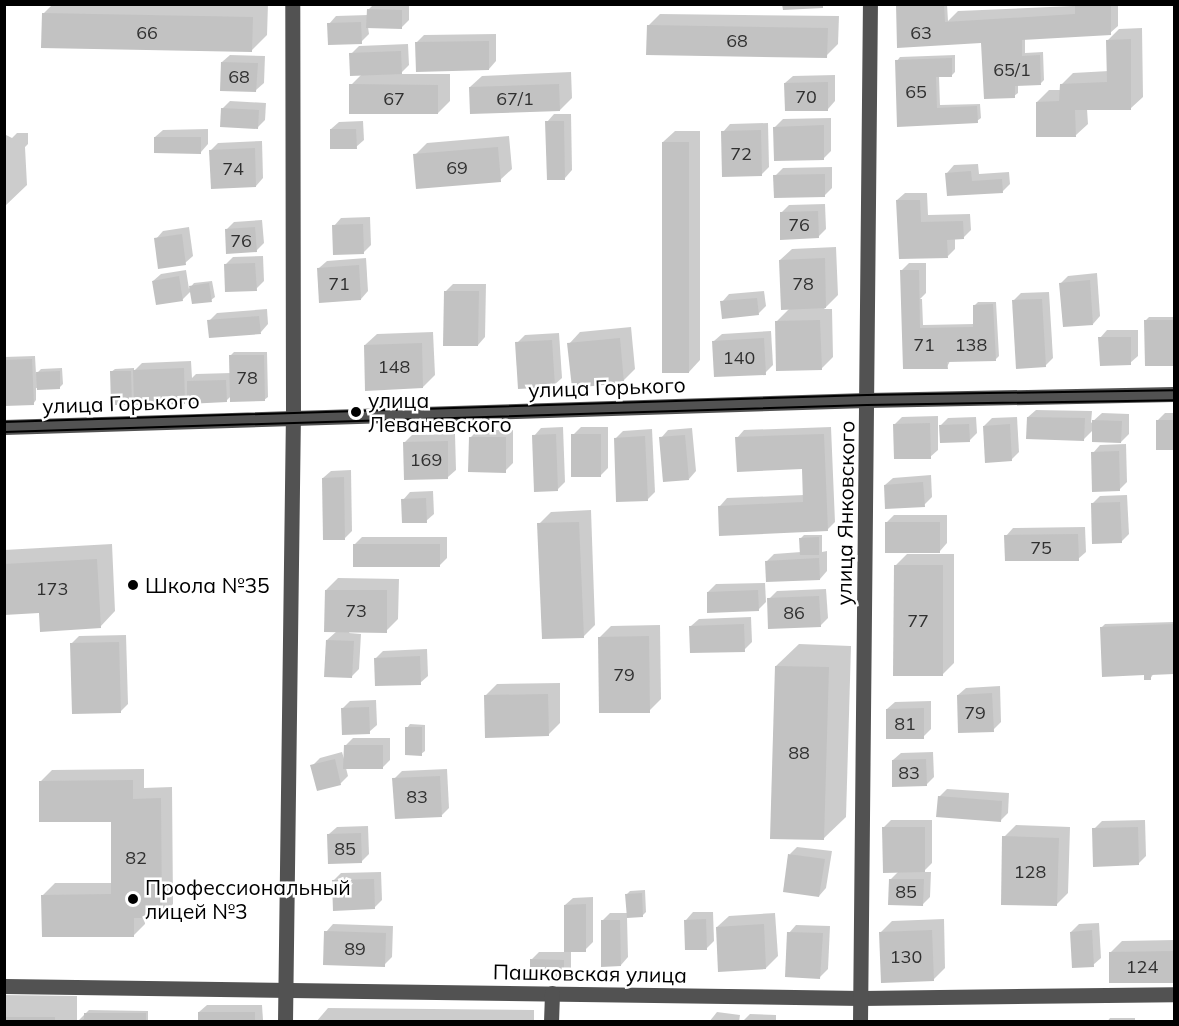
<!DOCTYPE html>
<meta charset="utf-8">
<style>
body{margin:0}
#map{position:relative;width:1179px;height:1026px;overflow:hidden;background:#fff;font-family:Mulish,sans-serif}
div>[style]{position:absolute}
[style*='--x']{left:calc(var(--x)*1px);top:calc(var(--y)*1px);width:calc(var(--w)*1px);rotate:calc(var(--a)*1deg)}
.shadow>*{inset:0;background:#0003}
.building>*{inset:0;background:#c2c2c2}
.minor>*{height:15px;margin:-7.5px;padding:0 7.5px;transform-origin:7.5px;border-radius:7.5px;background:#525252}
.tram>*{height:1.5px;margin:-0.75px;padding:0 0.75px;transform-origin:0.75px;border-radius:0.75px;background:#000}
.dots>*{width:16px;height:16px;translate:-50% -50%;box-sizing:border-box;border:3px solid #fff;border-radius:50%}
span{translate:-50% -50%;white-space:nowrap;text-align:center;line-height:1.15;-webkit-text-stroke:5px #fff;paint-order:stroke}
.number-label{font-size:18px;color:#303030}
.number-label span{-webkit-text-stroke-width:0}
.street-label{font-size:21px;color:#000}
.poi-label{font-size:21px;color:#000}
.left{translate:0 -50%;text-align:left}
.frame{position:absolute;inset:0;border:6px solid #000;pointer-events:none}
</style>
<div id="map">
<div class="shadow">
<div style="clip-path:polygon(53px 4px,268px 4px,267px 35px,252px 50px,43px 14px)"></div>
<div style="clip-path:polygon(374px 4px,409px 4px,409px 20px,401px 28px,368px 27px,369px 34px,361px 42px,329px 24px,336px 16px,368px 15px,368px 10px)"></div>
<div style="clip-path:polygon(898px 4px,947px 4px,948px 21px,958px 11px,1118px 4px,1118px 26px,1110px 33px,1025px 38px,1025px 53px,1043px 52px,1044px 80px,1041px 83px,1018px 84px,1018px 93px,1014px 96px,983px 44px)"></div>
<div style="clip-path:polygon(660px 14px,839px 16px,838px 44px,826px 56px,648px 26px)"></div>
<div style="clip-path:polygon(1142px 28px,1143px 97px,1131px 108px,1087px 109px,1088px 124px,1076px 135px,1037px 102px,1049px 90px,1061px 90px,1061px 85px,1073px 73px,1109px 71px,1108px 40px,1119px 29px)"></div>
<div style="clip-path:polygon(496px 34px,496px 61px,489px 69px,416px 43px,424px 35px)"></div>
<div style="clip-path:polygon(408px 44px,409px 65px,400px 74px,450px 74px,450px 101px,438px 113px,351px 85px,362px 74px,351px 54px,359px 46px)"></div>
<div style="clip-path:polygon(230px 55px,265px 56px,264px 83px,256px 90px,222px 62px)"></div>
<div style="clip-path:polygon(955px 55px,955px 72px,952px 75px,939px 76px,940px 105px,980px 104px,981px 118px,977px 121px,898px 126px,897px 61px,900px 57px)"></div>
<div style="clip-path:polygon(571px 72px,572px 98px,560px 110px,470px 87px,482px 76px)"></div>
<div style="clip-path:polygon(835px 75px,835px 101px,828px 109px,785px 83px,793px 76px)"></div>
<div style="clip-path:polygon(230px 101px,266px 103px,265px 120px,258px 127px,222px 109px)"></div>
<div style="clip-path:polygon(554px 114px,571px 114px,572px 170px,565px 178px,547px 122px)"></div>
<div style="clip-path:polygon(831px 118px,831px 151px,823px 159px,775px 127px,783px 119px)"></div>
<div style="clip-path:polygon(363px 121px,364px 140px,356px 147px,331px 129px,339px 122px)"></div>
<div style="clip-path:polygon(768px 123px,769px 167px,761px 175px,723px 132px,730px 124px)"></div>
<div style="clip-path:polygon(208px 129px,208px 144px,201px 152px,155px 137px,163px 130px)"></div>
<div style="clip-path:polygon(675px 131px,700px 131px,700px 360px,689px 372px,663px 142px)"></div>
<div style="clip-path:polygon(17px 133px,28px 133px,28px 144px,25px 147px,27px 185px,4px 207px,4px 134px,12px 138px)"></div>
<div style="clip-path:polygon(509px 136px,512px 169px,500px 180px,415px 155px,427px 143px)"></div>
<div style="clip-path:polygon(262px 141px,263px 178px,256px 186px,211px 150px,218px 143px)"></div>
<div style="clip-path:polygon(978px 164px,979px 174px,1009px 172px,1010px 184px,1002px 192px,947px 173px,954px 165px)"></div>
<div style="clip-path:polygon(832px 167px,832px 188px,825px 195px,775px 176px,783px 168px)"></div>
<div style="clip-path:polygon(905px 193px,927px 193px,928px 215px,970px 214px,971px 230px,963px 238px,955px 238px,955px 249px,948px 256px,897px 200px)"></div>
<div style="clip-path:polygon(825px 204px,826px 229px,818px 237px,781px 213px,789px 205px)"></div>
<div style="clip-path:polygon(370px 217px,371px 245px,363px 253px,334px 226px,341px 218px)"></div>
<div style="clip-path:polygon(262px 220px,264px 243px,256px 251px,226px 230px,234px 222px)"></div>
<div style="clip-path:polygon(189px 227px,193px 256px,185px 263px,156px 239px,163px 231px)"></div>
<div style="clip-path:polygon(836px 247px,838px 295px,824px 309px,832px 309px,833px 357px,821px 369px,777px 321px,790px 308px,780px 260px,792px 249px)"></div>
<div style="clip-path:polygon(263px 256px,264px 281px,256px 289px,225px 265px,233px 257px)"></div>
<div style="clip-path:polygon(366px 258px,368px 291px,361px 299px,319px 268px,327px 261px)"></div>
<div style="clip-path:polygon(909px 263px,926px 263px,926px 293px,920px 299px,922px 299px,923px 325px,974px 324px,974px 306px,978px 302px,996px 302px,999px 356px,995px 360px,950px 361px,947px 367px,905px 368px,901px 271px)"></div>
<div style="clip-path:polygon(186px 270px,189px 289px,194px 283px,212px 281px,215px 297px,211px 300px,191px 291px,182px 300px,153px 281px,161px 274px)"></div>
<div style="clip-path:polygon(1097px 273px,1100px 316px,1093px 324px,1061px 283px,1068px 276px)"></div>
<div style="clip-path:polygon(453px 284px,486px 284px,485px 337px,478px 345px,445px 292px)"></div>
<div style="clip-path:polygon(764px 291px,766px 306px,758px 314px,722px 302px,729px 294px)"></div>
<div style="clip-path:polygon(1049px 292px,1053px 358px,1045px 366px,1013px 301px,1021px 293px)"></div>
<div style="clip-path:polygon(267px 309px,268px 324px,261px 332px,209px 321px,217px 313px)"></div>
<div style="clip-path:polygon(1149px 317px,1174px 317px,1174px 365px,1146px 365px,1145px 321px)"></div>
<div style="clip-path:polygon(631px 327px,635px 369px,623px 381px,569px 344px,580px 332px)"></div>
<div style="clip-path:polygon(1107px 330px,1138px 330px,1138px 356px,1130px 363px,1100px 338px)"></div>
<div style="clip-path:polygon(771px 331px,773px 365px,765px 373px,714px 341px,722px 334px)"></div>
<div style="clip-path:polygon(433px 332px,435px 375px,423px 387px,365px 345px,377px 334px)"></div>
<div style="clip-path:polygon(559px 333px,562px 378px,554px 385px,517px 343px,525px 335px)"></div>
<div style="clip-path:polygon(234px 352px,267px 352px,268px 397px,264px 400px,232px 395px,226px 401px,136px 399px,132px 403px,111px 372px,115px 369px,134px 368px,134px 371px,142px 363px,191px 361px,192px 378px,196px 374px,231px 373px,230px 356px)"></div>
<div style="clip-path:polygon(35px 356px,36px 374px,41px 369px,62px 368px,63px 384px,60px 387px,36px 388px,36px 400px,33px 404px,4px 405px,4px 357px)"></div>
<div style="clip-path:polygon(1036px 410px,1092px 411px,1091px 423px,1102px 413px,1129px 414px,1129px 434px,1121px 442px,1094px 429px,1084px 439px,1028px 417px)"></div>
<div style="clip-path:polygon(1165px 413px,1174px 413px,1174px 448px,1157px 448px,1158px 420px)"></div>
<div style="clip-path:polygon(938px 416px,938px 450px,930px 457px,895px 424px,902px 417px)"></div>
<div style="clip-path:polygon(976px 417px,977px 433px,969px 441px,941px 425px,948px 418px)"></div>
<div style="clip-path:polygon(1017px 417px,1019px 452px,1011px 460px,984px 426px,992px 418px)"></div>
<div style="clip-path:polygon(563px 427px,565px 482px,557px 490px,534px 436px,541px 428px)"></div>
<div style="clip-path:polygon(581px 427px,608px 427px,608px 468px,600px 476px,573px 435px)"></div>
<div style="clip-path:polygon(831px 427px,835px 522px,827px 530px,720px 506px,727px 498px,804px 495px,803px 468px,737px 438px,744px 430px)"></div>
<div style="clip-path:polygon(692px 428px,696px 471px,689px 479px,661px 438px,668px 430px)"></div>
<div style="clip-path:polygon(652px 429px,655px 492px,647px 500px,616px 438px,623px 431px)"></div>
<div style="clip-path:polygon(478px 430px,513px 430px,513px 463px,505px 471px,471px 437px)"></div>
<div style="clip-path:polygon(455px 434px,456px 470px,448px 477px,405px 442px,412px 435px)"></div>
<div style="clip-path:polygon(1126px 444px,1127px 482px,1119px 490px,1093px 453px,1100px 445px)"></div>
<div style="clip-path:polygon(351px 470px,352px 531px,345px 538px,323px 478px,331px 471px)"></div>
<div style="clip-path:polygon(931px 475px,932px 497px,924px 505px,885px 485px,893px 478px)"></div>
<div style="clip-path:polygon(433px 491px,434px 514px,426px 521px,403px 500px,410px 492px)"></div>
<div style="clip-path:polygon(1127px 495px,1129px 534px,1121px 542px,1092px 504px,1100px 496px)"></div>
<div style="clip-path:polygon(591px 510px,595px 625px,583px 637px,539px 524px,551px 512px)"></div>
<div style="clip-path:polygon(894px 515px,947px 515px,947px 543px,940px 551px,886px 523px)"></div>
<div style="clip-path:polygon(1085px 527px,1086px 552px,1078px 559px,1006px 536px,1013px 528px)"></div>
<div style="clip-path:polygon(804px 535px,822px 535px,822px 552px,827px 551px,827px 571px,820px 579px,767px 561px,774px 554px,801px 552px,801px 538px)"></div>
<div style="clip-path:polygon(362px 537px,447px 537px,447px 558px,439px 566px,355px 544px)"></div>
<div style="clip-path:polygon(112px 544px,115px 611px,100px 627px,41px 612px,4px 613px,4px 550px)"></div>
<div style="clip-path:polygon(907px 554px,954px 554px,954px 663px,942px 675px,895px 566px)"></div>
<div style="clip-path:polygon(338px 578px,399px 579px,398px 619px,386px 631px,350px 631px,349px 633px,361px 634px,359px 669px,352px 676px,327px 640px,337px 631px,326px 590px)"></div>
<div style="clip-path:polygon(765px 583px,766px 602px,758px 610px,708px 592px,716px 584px)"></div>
<div style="clip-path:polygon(826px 589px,828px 618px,820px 626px,769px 599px,777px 591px)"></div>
<div style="clip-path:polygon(751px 617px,752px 642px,744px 650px,691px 626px,699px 619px)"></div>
<div style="clip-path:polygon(1174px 622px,1174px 672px,1154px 673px,1150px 679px,1101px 628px,1105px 624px)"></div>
<div style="clip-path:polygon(660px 625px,661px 699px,649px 711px,599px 638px,611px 626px)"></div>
<div style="clip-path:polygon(126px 635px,128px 704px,120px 712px,71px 644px,79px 636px)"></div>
<div style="clip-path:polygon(799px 644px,851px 646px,846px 817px,823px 839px,776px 666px)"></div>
<div style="clip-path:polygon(427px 649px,428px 676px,420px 683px,375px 659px,383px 651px)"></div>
<div style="clip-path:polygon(560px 683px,560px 723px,549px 734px,485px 696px,497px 684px)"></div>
<div style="clip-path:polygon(1000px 686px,1001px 722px,993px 730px,958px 695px,966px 688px)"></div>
<div style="clip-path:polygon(376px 700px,377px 725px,369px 732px,342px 709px,350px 701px)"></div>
<div style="clip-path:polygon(931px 701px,931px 729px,923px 737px,887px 709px,895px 702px)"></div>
<div style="clip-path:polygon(410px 724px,425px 725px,425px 751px,421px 754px,407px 728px)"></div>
<div style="clip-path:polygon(353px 738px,390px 738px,390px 760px,382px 768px,346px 768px,348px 776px,340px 784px,312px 766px,320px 758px,342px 752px,344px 759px,345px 746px)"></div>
<div style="clip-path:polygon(933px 752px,934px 777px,926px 785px,893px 760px,901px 753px)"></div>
<div style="clip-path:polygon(144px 769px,144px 788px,172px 787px,173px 904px,161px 916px,145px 916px,145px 924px,133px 936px,43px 895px,55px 883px,113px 883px,112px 820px,41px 781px,52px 770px)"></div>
<div style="clip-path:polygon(447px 769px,449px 808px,442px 815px,394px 779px,402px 771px)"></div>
<div style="clip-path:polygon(947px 789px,1009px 793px,1008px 813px,1000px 821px,939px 797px)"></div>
<div style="clip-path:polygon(891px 820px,932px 820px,932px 863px,923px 872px,931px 872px,930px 897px,923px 904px,891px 879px,899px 871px,884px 827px)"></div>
<div style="clip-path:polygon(1145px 820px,1146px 856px,1138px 864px,1094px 829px,1102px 821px)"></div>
<div style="clip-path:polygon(1016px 825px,1070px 827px,1068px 893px,1056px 905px,1004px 837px)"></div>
<div style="clip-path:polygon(368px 826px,369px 854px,361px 862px,329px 834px,337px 827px)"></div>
<div style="clip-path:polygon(797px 847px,832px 851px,826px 888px,819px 896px,790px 854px)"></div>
<div style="clip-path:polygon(381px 872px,382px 900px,374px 908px,333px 881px,341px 873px)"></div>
<div style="clip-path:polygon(645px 890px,646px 912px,642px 916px,627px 917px,628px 957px,621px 965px,602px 921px,610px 913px,628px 913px,627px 894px,630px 891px)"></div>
<div style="clip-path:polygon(593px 897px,593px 942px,585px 950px,571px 950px,571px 969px,563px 977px,532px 959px,539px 952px,565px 952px,565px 905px,573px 898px)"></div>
<div style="clip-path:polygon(693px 912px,713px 912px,714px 941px,706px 949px,686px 920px)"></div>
<div style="clip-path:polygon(775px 913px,778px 956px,766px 968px,717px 927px,729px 916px)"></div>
<div style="clip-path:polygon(944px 919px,945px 968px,933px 980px,881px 932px,892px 921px)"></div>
<div style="clip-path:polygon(1099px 923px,1101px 958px,1093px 965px,1071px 932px,1079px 924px)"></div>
<div style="clip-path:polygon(333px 924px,393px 926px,392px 957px,384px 965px,326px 932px)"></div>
<div style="clip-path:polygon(796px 925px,830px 926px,828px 969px,820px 977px,789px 933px)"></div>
<div style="clip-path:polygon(1174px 940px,1174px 981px,1110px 982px,1110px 953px,1122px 941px)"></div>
<div style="clip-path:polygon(4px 995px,77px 996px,77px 1022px,4px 1022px)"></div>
<div style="clip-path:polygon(207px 1005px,262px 1005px,263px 1020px,199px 1022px,199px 1012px)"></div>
<div style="clip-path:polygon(328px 1008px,534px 1010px,534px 1022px,316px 1022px)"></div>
<div style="clip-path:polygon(89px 1010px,148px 1011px,148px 1022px,78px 1021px)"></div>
<div style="clip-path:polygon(717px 1012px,740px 1015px,739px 1022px,709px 1022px)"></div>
<div style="clip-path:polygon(750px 1014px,776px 1015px,776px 1022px,742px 1022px)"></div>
<div style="clip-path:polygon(1110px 1018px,1135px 1018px,1135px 1022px,1107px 1022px)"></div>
<div style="clip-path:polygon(955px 1020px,984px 1020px,984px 1022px,953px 1022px)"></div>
</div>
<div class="building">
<div style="clip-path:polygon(782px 4px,823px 4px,823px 8px,783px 10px)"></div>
<div style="clip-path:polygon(896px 4px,944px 4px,945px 22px,1075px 14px,1075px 4px,1111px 4px,1111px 35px,1022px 40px,1022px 56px,1040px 55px,1041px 85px,1015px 86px,1015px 98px,984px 99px,981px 43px,897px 48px)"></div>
<div style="clip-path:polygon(367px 9px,402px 10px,402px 29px,366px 28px)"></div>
<div style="clip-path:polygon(42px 13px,253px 17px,252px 52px,41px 48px)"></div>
<div style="clip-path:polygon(361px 22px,362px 44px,328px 45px,327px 23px)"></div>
<div style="clip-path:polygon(647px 25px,828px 28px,827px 58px,646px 55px)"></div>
<div style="clip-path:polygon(1131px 39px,1131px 110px,1075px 110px,1076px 137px,1036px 137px,1036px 102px,1059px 101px,1060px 84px,1107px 82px,1106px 40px)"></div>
<div style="clip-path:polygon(489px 41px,489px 70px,416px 72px,415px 42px)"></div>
<div style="clip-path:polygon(401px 51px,402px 74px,350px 76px,349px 53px)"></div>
<div style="clip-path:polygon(952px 58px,952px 77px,936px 77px,937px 108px,977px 106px,978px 123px,897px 127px,895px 60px)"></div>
<div style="clip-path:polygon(221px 62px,258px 63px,256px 92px,220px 91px)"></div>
<div style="clip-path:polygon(828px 82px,828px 111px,785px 111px,784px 83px)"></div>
<div style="clip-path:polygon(349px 84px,438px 85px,438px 114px,349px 114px)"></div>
<div style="clip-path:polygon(559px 84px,560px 111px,470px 114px,469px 87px)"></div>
<div style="clip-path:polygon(221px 108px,259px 110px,258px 129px,220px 127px)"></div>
<div style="clip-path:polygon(545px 121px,564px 121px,565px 180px,547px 180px)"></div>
<div style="clip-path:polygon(824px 125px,824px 160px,774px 161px,773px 127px)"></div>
<div style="clip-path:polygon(330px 129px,356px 129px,357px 149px,330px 149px)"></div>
<div style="clip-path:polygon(761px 130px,762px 176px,722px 177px,721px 131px)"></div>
<div style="clip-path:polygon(154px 137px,201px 137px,201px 154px,154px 153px)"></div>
<div style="clip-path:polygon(662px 142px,689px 142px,689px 373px,662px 373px)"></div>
<div style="clip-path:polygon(498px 147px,501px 182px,416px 189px,413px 154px)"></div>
<div style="clip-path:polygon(255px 148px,256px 187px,211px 189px,209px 150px)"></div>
<div style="clip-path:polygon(971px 171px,972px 181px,1002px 179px,1003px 193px,947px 196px,945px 173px)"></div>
<div style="clip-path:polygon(825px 174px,825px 197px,774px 198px,773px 175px)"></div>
<div style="clip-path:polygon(896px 200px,920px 200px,921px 222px,963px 221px,964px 239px,947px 240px,948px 258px,899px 259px)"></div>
<div style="clip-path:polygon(818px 211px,819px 238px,780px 240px,780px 212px)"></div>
<div style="clip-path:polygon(363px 224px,364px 254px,333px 255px,332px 225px)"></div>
<div style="clip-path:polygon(255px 227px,257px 252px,226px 254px,225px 229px)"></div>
<div style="clip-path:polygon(182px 234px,186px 265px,158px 269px,154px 238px)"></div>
<div style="clip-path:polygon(825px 258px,826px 308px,781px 310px,779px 260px)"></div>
<div style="clip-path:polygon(255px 263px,257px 291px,225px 292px,224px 264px)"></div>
<div style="clip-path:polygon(359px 265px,361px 300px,319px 303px,317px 268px)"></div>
<div style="clip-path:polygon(900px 270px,919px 270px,920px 328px,973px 327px,973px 305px,993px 304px,996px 361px,947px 362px,948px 369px,903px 369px)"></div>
<div style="clip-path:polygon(179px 276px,183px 301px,156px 305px,152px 281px)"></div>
<div style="clip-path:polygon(1090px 280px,1093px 325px,1063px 327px,1059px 283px)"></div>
<div style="clip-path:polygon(209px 283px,212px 302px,192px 304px,189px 286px)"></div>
<div style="clip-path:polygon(444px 291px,479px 291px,478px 346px,443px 346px)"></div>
<div style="clip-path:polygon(757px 298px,759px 315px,722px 319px,720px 301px)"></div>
<div style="clip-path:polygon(1042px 299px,1046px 367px,1016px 369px,1012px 300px)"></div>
<div style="clip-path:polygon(259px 316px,261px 334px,209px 338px,207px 320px)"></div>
<div style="clip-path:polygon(820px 320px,822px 370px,776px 371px,775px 321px)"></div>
<div style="clip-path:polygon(1144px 320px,1174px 320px,1174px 366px,1145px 366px)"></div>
<div style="clip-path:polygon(1098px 337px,1131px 337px,1131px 365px,1100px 366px)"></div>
<div style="clip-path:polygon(620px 338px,624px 383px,572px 388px,567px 343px)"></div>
<div style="clip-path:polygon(764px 338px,766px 375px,714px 377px,712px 341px)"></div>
<div style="clip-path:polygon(552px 340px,555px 387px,518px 389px,515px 342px)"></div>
<div style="clip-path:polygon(422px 343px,423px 388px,365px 391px,364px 345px)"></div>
<div style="clip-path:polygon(229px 355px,264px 355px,265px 401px,230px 402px)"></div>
<div style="clip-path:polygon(32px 359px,34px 405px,4px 406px,4px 360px)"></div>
<div style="clip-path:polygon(184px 368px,185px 404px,134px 405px,133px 370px)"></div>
<div style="clip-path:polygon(60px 371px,60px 389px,37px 390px,36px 372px)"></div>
<div style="clip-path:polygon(110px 371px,131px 371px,132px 405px,111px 405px)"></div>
<div style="clip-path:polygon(226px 380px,227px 402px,187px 404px,187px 381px)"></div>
<div style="clip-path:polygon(1027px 417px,1085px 418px,1084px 441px,1026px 439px)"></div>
<div style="clip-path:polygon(1092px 420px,1122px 421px,1121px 443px,1092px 442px)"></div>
<div style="clip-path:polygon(1156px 420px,1174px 420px,1174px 450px,1156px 450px)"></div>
<div style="clip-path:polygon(930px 423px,931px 459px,894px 459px,893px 424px)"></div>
<div style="clip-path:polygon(969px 424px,970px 442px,940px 443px,939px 425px)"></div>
<div style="clip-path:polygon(1010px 424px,1012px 461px,985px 463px,983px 426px)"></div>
<div style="clip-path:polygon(556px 434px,558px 491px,534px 492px,532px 435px)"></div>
<div style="clip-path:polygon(571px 434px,601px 434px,601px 477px,571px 477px)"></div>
<div style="clip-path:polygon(824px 434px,828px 531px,719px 536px,718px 506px,803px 502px,802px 469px,737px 472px,735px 437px)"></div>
<div style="clip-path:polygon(685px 435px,689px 480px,663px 482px,659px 437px)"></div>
<div style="clip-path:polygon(645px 436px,648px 501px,616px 502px,614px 438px)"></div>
<div style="clip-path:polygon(469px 437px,506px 437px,506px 473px,468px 472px)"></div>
<div style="clip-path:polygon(448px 441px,448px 479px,404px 480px,403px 442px)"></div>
<div style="clip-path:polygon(1119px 451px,1120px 491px,1092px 492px,1091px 452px)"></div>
<div style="clip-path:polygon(344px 477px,345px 540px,323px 540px,322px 478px)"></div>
<div style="clip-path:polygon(923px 482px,925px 507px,885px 509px,884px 485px)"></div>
<div style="clip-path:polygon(426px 498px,427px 523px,402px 523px,401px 499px)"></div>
<div style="clip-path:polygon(1120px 502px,1122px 543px,1092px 544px,1091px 503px)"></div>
<div style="clip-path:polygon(579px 522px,584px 638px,542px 639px,537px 523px)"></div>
<div style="clip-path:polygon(885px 522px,940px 522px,940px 553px,885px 553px)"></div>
<div style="clip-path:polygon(1078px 534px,1079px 561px,1005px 561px,1004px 535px)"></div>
<div style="clip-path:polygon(819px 537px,819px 555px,800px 555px,799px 538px)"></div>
<div style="clip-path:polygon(353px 544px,440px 544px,440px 567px,353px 567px)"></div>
<div style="clip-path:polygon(819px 558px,820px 580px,766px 582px,765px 561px)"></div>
<div style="clip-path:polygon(97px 559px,101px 628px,40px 632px,39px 613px,4px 615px,4px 564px)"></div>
<div style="clip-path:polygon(894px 565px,943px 565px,943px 676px,893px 676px)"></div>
<div style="clip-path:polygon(325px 590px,387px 590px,387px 633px,324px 632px)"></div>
<div style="clip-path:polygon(758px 590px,759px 611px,707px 613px,707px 592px)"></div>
<div style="clip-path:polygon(819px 596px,821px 627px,768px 629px,767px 598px)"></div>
<div style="clip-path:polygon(744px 624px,745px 652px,690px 653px,689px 626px)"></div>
<div style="clip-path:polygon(1174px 624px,1174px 674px,1151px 675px,1151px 680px,1144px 680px,1144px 675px,1102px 677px,1100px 627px)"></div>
<div style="clip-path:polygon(649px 636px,650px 713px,599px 713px,598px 637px)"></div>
<div style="clip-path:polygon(326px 640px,354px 641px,352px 678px,324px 677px)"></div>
<div style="clip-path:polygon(119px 642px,121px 713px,72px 714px,70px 643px)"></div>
<div style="clip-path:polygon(420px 656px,421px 685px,375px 686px,374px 658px)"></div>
<div style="clip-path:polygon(775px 666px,829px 667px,824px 840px,770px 839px)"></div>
<div style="clip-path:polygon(992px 693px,994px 732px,958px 733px,957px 695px)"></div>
<div style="clip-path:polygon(548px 694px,549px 736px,485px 738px,484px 695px)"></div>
<div style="clip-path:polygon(369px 707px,370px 734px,342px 735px,341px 708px)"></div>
<div style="clip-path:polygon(924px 708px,924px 739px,886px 739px,886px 709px)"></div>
<div style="clip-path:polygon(405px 727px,422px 727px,422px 756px,405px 755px)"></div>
<div style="clip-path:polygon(344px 745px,383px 745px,383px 769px,343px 769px)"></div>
<div style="clip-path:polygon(335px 759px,341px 785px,317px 791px,310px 765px)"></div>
<div style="clip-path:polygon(926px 759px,927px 786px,892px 787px,892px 760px)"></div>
<div style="clip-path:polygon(440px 776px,442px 817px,395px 819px,392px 778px)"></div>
<div style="clip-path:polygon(133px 780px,133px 799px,161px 798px,162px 918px,134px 918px,134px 937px,42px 937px,41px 895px,111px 894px,111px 822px,39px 822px,39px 781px)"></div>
<div style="clip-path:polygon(938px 796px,1002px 801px,1001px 822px,936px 817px)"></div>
<div style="clip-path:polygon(882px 827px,925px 827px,925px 872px,883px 873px)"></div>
<div style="clip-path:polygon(1138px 827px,1139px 865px,1093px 867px,1092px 828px)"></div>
<div style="clip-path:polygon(361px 833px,362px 863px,328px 864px,327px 834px)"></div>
<div style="clip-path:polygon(1002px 836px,1059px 838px,1057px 906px,1001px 905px)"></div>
<div style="clip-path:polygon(788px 854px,825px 859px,819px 897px,783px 892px)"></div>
<div style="clip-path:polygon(374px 879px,375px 909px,333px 911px,332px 880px)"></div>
<div style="clip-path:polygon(889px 879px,924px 879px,923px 906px,888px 905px)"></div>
<div style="clip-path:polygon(642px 893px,643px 917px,627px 918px,625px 894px)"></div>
<div style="clip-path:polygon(586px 904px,586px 952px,564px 952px,564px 905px)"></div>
<div style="clip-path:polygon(706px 919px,707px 950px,685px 950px,684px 920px)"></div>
<div style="clip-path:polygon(601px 920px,620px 920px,621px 966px,601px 967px)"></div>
<div style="clip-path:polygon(764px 924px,766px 969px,718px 972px,716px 927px)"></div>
<div style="clip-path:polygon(932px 930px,934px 981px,881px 983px,879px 932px)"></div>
<div style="clip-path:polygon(1092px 930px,1094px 967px,1072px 968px,1070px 932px)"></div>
<div style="clip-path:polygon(324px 931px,386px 933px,385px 967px,323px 965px)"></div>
<div style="clip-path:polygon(787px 932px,823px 933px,820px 979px,785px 977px)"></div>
<div style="clip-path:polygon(1174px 951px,1174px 983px,1109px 983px,1109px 952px)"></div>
<div style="clip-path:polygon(530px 959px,564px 960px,564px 979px,530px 977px)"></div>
<div style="clip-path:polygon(198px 1012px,255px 1012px,255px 1022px,198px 1022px)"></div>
<div style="clip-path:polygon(84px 1013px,146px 1013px,146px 1022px,78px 1022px,84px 1019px)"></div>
<div style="clip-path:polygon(4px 1017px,55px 1017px,55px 1022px,4px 1022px)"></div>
</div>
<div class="minor">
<div style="--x:4;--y:427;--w:863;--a:-1.79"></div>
<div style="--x:867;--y:400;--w:307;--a:-1.1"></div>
<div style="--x:4;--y:986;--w:857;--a:0.8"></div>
<div style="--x:861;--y:998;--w:313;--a:-0.7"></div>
<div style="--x:285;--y:1022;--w:608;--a:-89.25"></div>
<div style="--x:293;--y:414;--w:410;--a:-90.1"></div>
<div style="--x:551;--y:1022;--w:29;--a:-88"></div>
<div style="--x:860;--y:1022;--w:1018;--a:-89.44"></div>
</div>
<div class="tram">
<div style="--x:4;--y:422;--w:863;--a:-1.79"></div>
<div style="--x:867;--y:395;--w:307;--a:-0.9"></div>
<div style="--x:4;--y:432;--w:863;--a:-1.79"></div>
<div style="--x:867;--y:405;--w:307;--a:-0.9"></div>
</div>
<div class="dots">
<div style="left:356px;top:412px;background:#000"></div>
<div style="left:133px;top:585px;background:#000"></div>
<div style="left:133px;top:899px;background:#000"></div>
</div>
<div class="number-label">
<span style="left:147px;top:33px">66</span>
<span style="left:921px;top:33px">63</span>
<span style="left:737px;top:41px">68</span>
<span style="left:1012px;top:70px">65/1</span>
<span style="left:239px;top:77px">68</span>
<span style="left:916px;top:92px">65</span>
<span style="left:806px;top:97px">70</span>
<span style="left:394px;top:99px">67</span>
<span style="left:515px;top:99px">67/1</span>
<span style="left:741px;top:154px">72</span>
<span style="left:457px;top:168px">69</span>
<span style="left:233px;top:169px">74</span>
<span style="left:799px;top:225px">76</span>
<span style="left:241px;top:241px">76</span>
<span style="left:339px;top:284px">71</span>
<span style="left:803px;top:284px">78</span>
<span style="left:924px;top:345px">71</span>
<span style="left:971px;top:345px">138</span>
<span style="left:739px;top:358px">140</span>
<span style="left:394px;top:367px">148</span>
<span style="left:247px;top:378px">78</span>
<span style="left:426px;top:460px">169</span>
<span style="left:1041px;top:548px">75</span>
<span style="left:52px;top:589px">173</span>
<span style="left:356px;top:611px">73</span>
<span style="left:794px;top:613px">86</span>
<span style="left:918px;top:621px">77</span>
<span style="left:624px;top:675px">79</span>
<span style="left:975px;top:713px">79</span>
<span style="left:905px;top:724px">81</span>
<span style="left:799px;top:753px">88</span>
<span style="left:909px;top:773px">83</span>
<span style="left:417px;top:797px">83</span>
<span style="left:345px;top:849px">85</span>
<span style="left:136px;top:858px">82</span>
<span style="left:1030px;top:872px">128</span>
<span style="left:906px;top:892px">85</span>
<span style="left:355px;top:949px">89</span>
<span style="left:906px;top:957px">130</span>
<span style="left:1142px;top:967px">124</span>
</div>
<div class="street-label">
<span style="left:607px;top:387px;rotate:-2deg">улица Горького</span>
<span style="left:121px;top:403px;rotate:-2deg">улица Горького</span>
<span style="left:845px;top:513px;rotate:-89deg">улица Янковского</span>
<span style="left:590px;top:973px;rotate:1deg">Пашковская улица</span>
</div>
<div class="poi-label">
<span class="left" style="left:368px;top:412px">улица<br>Леваневского</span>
<span class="left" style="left:145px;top:585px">Школа №35</span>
<span class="left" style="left:145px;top:899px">Профессиональный<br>лицей №3</span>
</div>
<div class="frame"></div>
</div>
